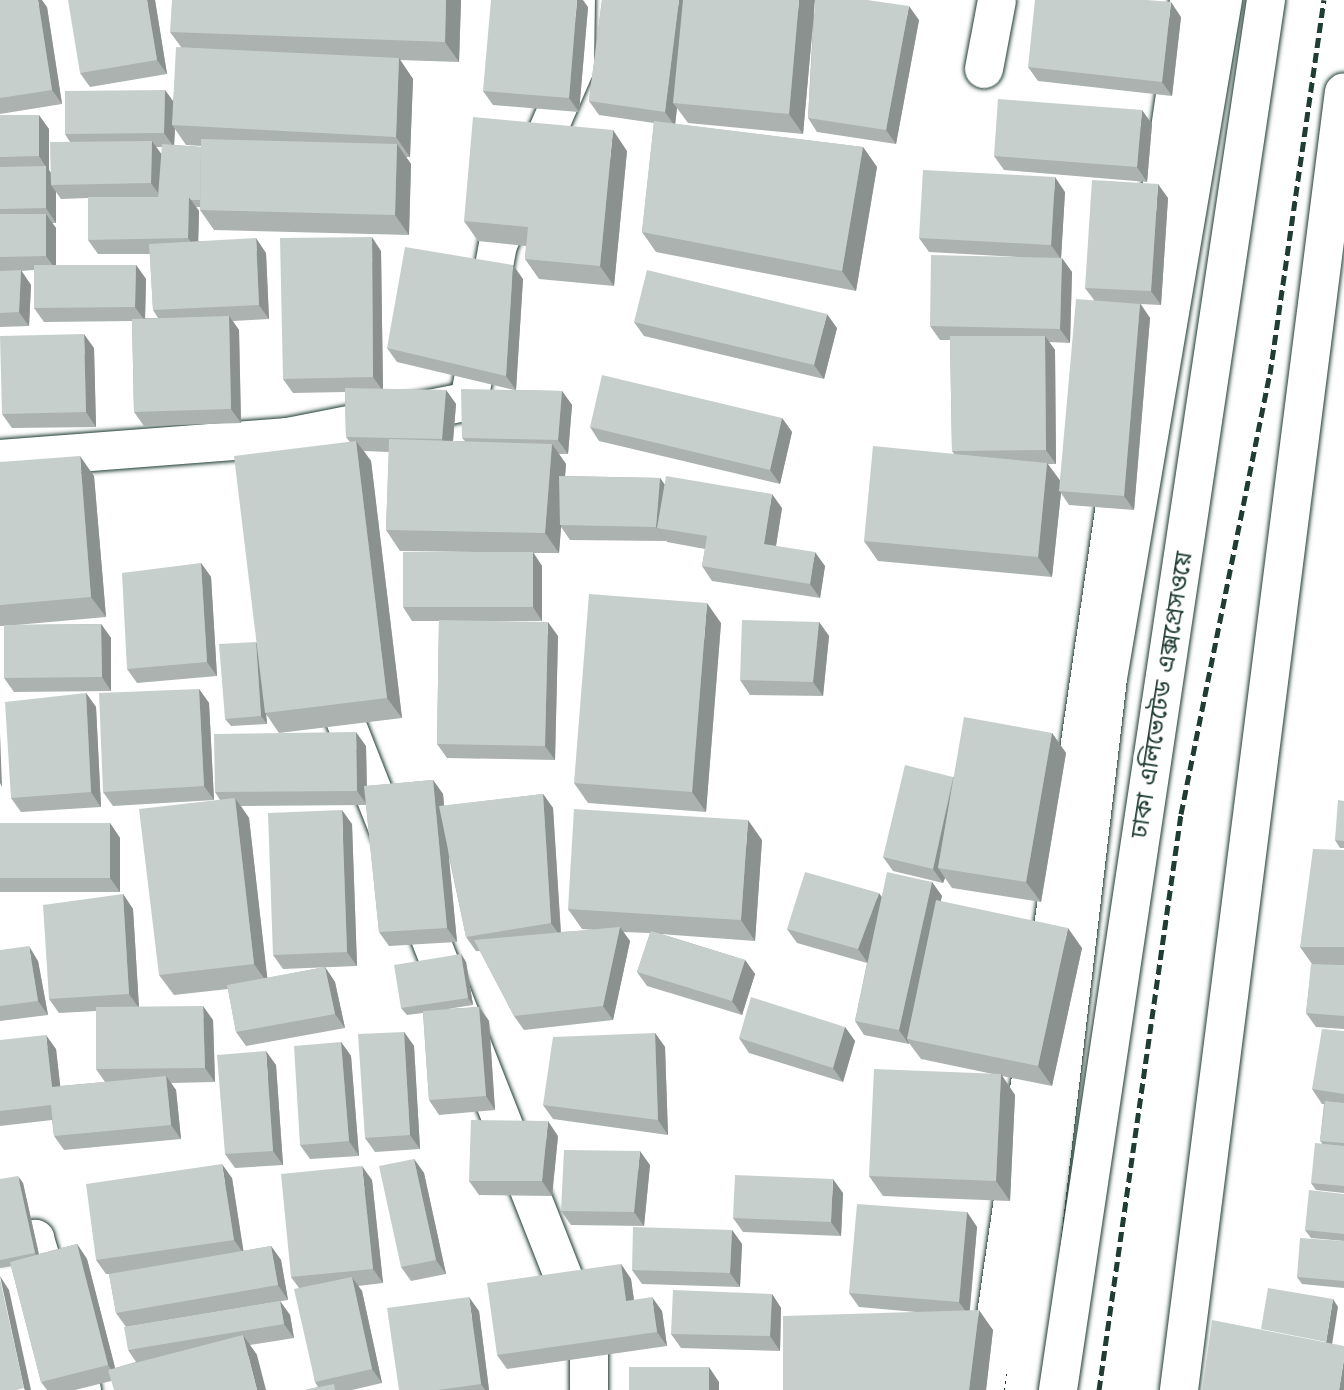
<!DOCTYPE html>
<meta charset="utf-8">
<style>
body{margin:0}
#map{position:relative;width:1344px;height:1390px;overflow:hidden;background:#fff;font-family:"Shantell Sans","Noto Sans Bengali",sans-serif}
div>[style]{position:absolute}
[style*='--x']{left:calc(var(--x)*1px);top:calc(var(--y)*1px);width:calc(var(--w)*1px);rotate:calc(var(--a)*1deg)}
.roads{filter:drop-shadow(0 0 2px #1f3d34) drop-shadow(0 0 2px #1f3d34)}
.minor>*{height:38px;margin:-19px;padding:0 19px;transform-origin:19px;border-radius:19px;background:#fff}
.highway>*{height:38px;margin:-19px;padding:0 19px;transform-origin:19px;border-radius:19px;background:#fff}
.tram>*{height:2px;margin:-1px;padding:0 1px;transform-origin:1px;border-radius:1px;background:#1f3d34}
.rail>*{height:5px;margin-top:-2.5px;transform-origin:0;background:repeating-linear-gradient(90deg,#1f3d34 0 10px,transparent 0 15px)}
.bridges{filter:drop-shadow(0 0 2px #1f3d34) drop-shadow(0 0 2px #1f3d34)}
.highway-bridge>*{height:38px;margin:-19px;padding:0 19px;transform-origin:19px;border-radius:19px;background:#fff}
.wall>*{inset:0;background:#abb2af}
.shaded-wall>*{inset:0;background:#8b918f}
.building>*{inset:0;background:#c7cfcc}
span{translate:-50% -50%;white-space:nowrap;text-align:center;line-height:1.15;-webkit-text-stroke:7px #fff;paint-order:stroke}
.street-label{font-size:24px;color:#1f3d34}
</style>
<div id="map">
<div class="roads">
<div class="minor">
<div style="--x:984;--y:69;--w:70;--a:-79.3"></div>
<div style="--x:0;--y:459;--w:289;--a:-4.4"></div>
<div style="--x:295;--y:502;--w:65;--a:-96.1"></div>
<div style="--x:288;--y:437;--w:185;--a:-11.2"></div>
<div style="--x:469;--y:401;--w:159;--a:-79.5"></div>
<div style="--x:498;--y:245;--w:193;--a:-66.5"></div>
<div style="--x:575;--y:68;--w:68;--a:-89.2"></div>
<div style="--x:328;--y:677;--w:167;--a:68.5"></div>
<div style="--x:413;--y:895;--w:480;--a:68.5"></div>
<div style="--x:589;--y:1342;--w:48;--a:90"></div>
<div style="--x:0;--y:1245;--w:36;--a:-10"></div>
<div style="--x:35;--y:1239;--w:158;--a:72.7"></div>
<div style="--x:1024;--y:1390;--w:717;--a:-83.27"></div>
<div style="--x:1108;--y:678;--w:688;--a:-80.37"></div>
</div>
<div class="highway">
<div style="--x:1136;--y:359;--w:363;--a:-81.6"></div>
<div style="--x:985;--y:1390;--w:943;--a:-81.65"></div>
<div style="--x:1179;--y:1390;--w:1308;--a:-82.76"></div>
</div>
</div>
<div class="tram">
<div style="--x:1048;--y:1390;--w:590;--a:-82.21"></div>
<div style="--x:1128;--y:805;--w:448;--a:-78.5"></div>
<div style="--x:1217;--y:366;--w:370;--a:-81.9"></div>
</div>
<div class="rail">
<div style="--x:1099;--y:1390;--w:582;--a:-81.9"></div>
<div style="--x:1181;--y:814;--w:449;--a:-78.6"></div>
<div style="--x:1270;--y:374;--w:378;--a:-81.8"></div>
</div>
<div class="bridges">
<div class="highway-bridge">
<div style="--x:1058;--y:1390;--w:1405;--a:-81.49"></div>
</div>
</div>
<div class="wall">
<div style="clip-path:polygon(0 0,47px 7px,62px 104px,0 114px)"></div>
<div style="clip-path:polygon(155px 0,167px 74px,90px 87px,80px 73px)"></div>
<div style="clip-path:polygon(evenodd,461px 0,459px 62px,400px 60px,413px 79px,410px 157px,406px 157px,411px 164px,409px 235px,214px 230px,200px 210px,200px 207px,196px 207px,199px 211px,198px 241px,266px 253px,269px 319px,233px 321px,239px 330px,241px 423px,144px 426px,134px 412px,132px 321px,44px 322px,34px 308px,34px 270px,21px 271px,31px 285px,29px 326px,0 327px,0 115px,49px 129px,49px 170px,51px 173px,70px 142px,65px 134px,165px 90px,173px 101px,181px 47px,170px 32px,461px 0,175px 129px,186px 145px,201px 146px,201px 147px,174px 145px,175px 129px,461px 0,156px 147px,162px 147px,162px 155px,156px 147px,461px 0,56px 192px,61px 199px,88px 198px,88px 240px,98px 254px,150px 254px,153px 310px,158px 318px,145px 318px,146px 279px,136px 265px,56px 265px,56px 228px,52px 223px,56px 223px,56px 192px)"></div>
<div style="clip-path:polygon(602px 0,919px 20px,896px 144px,817px 132px,808px 118px,813px 24px,803px 134px,688px 123px,677px 108px,675px 124px,863px 147px,877px 167px,856px 291px,656px 252px,642px 232px,654px 123px,599px 115px,589px 101px)"></div>
<div style="clip-path:polygon(588px 7px,579px 112px,493px 105px,483px 91px)"></div>
<div style="clip-path:polygon(1181px 17px,1172px 96px,1038px 81px,1028px 67px)"></div>
<div style="clip-path:polygon(1152px 124px,1147px 182px,1004px 170px,994px 156px)"></div>
<div style="clip-path:polygon(627px 151px,614px 286px,539px 279px,525px 259px,526px 246px,478px 241px,464px 221px)"></div>
<div style="clip-path:polygon(1065px 192px,1061px 258px,1072px 272px,1070px 343px,1049px 342px,1055px 350px,1056px 464px,1048px 464px,1060px 481px,1094px 300px,1085px 288px,1168px 198px,1161px 305px,1141px 304px,1150px 318px,1134px 510px,1069px 505px,1061px 493px,1052px 577px,878px 561px,864px 541px,954px 454px,952px 451px,950px 340px,940px 340px,930px 326px,1018px 257px,929px 252px,919px 238px)"></div>
<div style="clip-path:polygon(381px 251px,383px 389px,446px 390px,456px 404px,453px 441px,465px 441px,462px 438px,514px 390px,397px 362px,387px 348px,523px 279px,516px 390px,562px 391px,572px 405px,568px 454px,559px 454px,566px 464px,565px 476px,660px 478px,665px 485px,782px 508px,776px 546px,825px 566px,820px 598px,712px 581px,702px 566px,705px 549px,667px 542px,666px 540px,666px 541px,570px 540px,561px 527px,559px 553px,533px 553px,542px 566px,542px 621px,471px 621px,558px 636px,555px 760px,447px 758px,437px 744px,439px 621px,412px 621px,403px 607px,475px 552px,400px 551px,386px 530px,389px 452px,364px 451px,371px 461px,402px 718px,279px 733px,266px 714px,267px 724px,231px 726px,225px 719px,257px 643px,350px 442px,346px 437px,345px 392px,293px 393px,283px 379px)"></div>
<div style="clip-path:polygon(634px 322px,837px 328px,824px 379px,644px 336px)"></div>
<div style="clip-path:polygon(94px 348px,96px 427px,12px 428px,2px 414px)"></div>
<div style="clip-path:polygon(782px 418px,792px 432px,780px 484px,599px 441px,590px 427px)"></div>
<div style="clip-path:polygon(0 462px,94px 476px,106px 617px,16px 625px,101px 624px,111px 638px,111px 691px,14px 692px,4px 678px,4px 626px,0 626px)"></div>
<div style="clip-path:polygon(201px 563px,211px 577px,217px 676px,137px 683px,127px 669px)"></div>
<div style="clip-path:polygon(819px 622px,829px 636px,823px 696px,750px 695px,740px 680px)"></div>
<div style="clip-path:polygon(721px 623px,706px 812px,588px 803px,574px 783px)"></div>
<div style="clip-path:polygon(199px 689px,209px 703px,214px 800px,113px 806px,103px 792px)"></div>
<div style="clip-path:polygon(86px 693px,96px 707px,101px 807px,21px 812px,11px 798px)"></div>
<div style="clip-path:polygon(1052px 733px,1066px 753px,1041px 902px,952px 888px,945px 878px,943px 883px,893px 871px,883px 857px,953px 777px)"></div>
<div style="clip-path:polygon(366px 746px,367px 786px,433px 780px,443px 794px,444px 806px,543px 794px,553px 808px,561px 932px,594px 930px,582px 929px,568px 909px,762px 840px,755px 941px,661px 934px,745px 960px,755px 974px,742px 1015px,647px 986px,637px 972px,650px 933px,623px 932px,630px 941px,613px 1020px,524px 1030px,514px 1016px,480px 951px,476px 951px,466px 937px,448px 852px,457px 942px,389px 946px,379px 932px,366px 805px,241px 806px,249px 818px,267px 978px,325px 967px,335px 982px,345px 1028px,246px 1046px,236px 1032px,228px 989px,174px 995px,159px 975px,220px 800px,215px 792px)"></div>
<div style="clip-path:polygon(1344px 801px,1344px 848px,1340px 848px,1335px 840px)"></div>
<div style="clip-path:polygon(0 823px,110px 823px,120px 838px,120px 892px,0 892px)"></div>
<div style="clip-path:polygon(352px 824px,357px 966px,283px 969px,273px 955px)"></div>
<div style="clip-path:polygon(1344px 850px,1344px 1029px,1316px 1027px,1306px 1013px,1312px 964px,1300px 947px)"></div>
<div style="clip-path:polygon(932px 882px,942px 896px,940px 901px,1082px 948px,1052px 1086px,1002px 1076px,1015px 1095px,1010px 1201px,883px 1196px,869px 1176px,993px 1074px,921px 1059px,909px 1043px,909px 1044px,864px 1035px,855px 1021px,867px 963px,797px 943px,787px 929px,882px 897px)"></div>
<div style="clip-path:polygon(123px 894px,133px 909px,139px 1007px,213px 1020px,215px 1082px,171px 1083px,176px 1090px,181px 1139px,64px 1150px,54px 1136px,52px 1120px,0 1126px,0 1040px,56px 1049px,60px 1086px,105px 1082px,96px 1069px,96px 1011px,59px 1013px,49px 999px)"></div>
<div style="clip-path:polygon(0 950px,38px 961px,48px 1015px,0 1021px)"></div>
<div style="clip-path:polygon(461px 954px,466px 962px,473px 1005px,447px 1009px,479px 1007px,489px 1021px,495px 1110px,439px 1115px,429px 1100px,423px 1013px,407px 1015px,401px 1008px)"></div>
<div style="clip-path:polygon(845px 1027px,855px 1041px,843px 1082px,749px 1053px,739px 1038px)"></div>
<div style="clip-path:polygon(1344px 1031px,1344px 1193px,1316px 1190px,1311px 1183px,1322px 1143px,1320px 1141px,1324px 1104px,1322px 1104px,1312px 1089px)"></div>
<div style="clip-path:polygon(404px 1032px,414px 1046px,420px 1149px,375px 1152px,365px 1138px)"></div>
<div style="clip-path:polygon(655px 1033px,665px 1047px,668px 1135px,553px 1119px,543px 1105px)"></div>
<div style="clip-path:polygon(341px 1042px,351px 1056px,359px 1156px,310px 1159px,300px 1145px)"></div>
<div style="clip-path:polygon(276px 1065px,283px 1165px,235px 1168px,225px 1154px)"></div>
<div style="clip-path:polygon(558px 1136px,552px 1196px,479px 1195px,469px 1181px)"></div>
<div style="clip-path:polygon(414px 1159px,424px 1173px,446px 1274px,411px 1281px,401px 1267px)"></div>
<div style="clip-path:polygon(650px 1165px,644px 1226px,571px 1225px,561px 1211px)"></div>
<div style="clip-path:polygon(232px 1178px,243px 1251px,271px 1246px,281px 1260px,288px 1300px,126px 1327px,116px 1313px,109px 1274px,106px 1274px,96px 1260px)"></div>
<div style="clip-path:polygon(0 1179px,23px 1183px,39px 1254px,77px 1244px,87px 1259px,115px 1368px,136px 1362px,128px 1350px,280px 1301px,290px 1315px,294px 1338px,250px 1345px,257px 1355px,111px 1381px,75px 1390px,47px 1390px,41px 1382px,11px 1266px,0 1268px)"></div>
<div style="clip-path:polygon(372px 1180px,383px 1283px,358px 1286px,362px 1291px,382px 1383px,352px 1390px,305px 1390px,318px 1387px,315px 1382px,299px 1288px,291px 1277px)"></div>
<div style="clip-path:polygon(843px 1193px,841px 1236px,743px 1232px,733px 1218px)"></div>
<div style="clip-path:polygon(1344px 1194px,1344px 1241px,1311px 1238px,1305px 1230px)"></div>
<div style="clip-path:polygon(967px 1212px,977px 1227px,970px 1310px,993px 1330px,986px 1390px,783px 1390px,916px 1312px,859px 1307px,849px 1293px)"></div>
<div style="clip-path:polygon(732px 1230px,742px 1244px,740px 1287px,642px 1284px,632px 1270px)"></div>
<div style="clip-path:polygon(1344px 1241px,1344px 1288px,1302px 1284px,1297px 1277px)"></div>
<div style="clip-path:polygon(621px 1264px,631px 1279px,634px 1300px,662px 1311px,667px 1346px,507px 1369px,497px 1355px)"></div>
<div style="clip-path:polygon(772px 1294px,781px 1308px,780px 1351px,681px 1348px,671px 1334px)"></div>
<div style="clip-path:polygon(479px 1311px,489px 1390px,399px 1390px)"></div>
</div>
<div class="shaded-wall">
<div style="clip-path:polygon(38px 0,42px 0,47px 7px,62px 104px,52px 90px)"></div>
<div style="clip-path:polygon(147px 0,155px 0,167px 74px,157px 60px)"></div>
<div style="clip-path:polygon(446px 0,461px 0,459px 62px,445px 42px)"></div>
<div style="clip-path:polygon(577px 0,583px 0,588px 7px,579px 112px,569px 98px)"></div>
<div style="clip-path:polygon(679px 0,690px 0,673px 103px,677px 108px,675px 126px,665px 112px)"></div>
<div style="clip-path:polygon(799px 0,815px 0,803px 134px,789px 114px)"></div>
<div style="clip-path:polygon(1171px 2px,1181px 17px,1172px 96px,1162px 82px)"></div>
<div style="clip-path:polygon(909px 6px,919px 20px,896px 144px,886px 130px)"></div>
<div style="clip-path:polygon(399px 58px,413px 79px,410px 157px,396px 137px)"></div>
<div style="clip-path:polygon(165px 90px,175px 104px,172px 125px,175px 129px,174px 147px,164px 133px)"></div>
<div style="clip-path:polygon(1142px 110px,1152px 124px,1147px 182px,1137px 167px)"></div>
<div style="clip-path:polygon(39px 115px,49px 129px,49px 170px,56px 181px,51px 185px,56px 192px,56px 223px,46px 208px,46px 167px,39px 156px)"></div>
<div style="clip-path:polygon(613px 130px,627px 151px,614px 286px,600px 266px)"></div>
<div style="clip-path:polygon(152px 141px,162px 155px,161px 197px,151px 183px)"></div>
<div style="clip-path:polygon(397px 144px,411px 164px,409px 235px,395px 215px)"></div>
<div style="clip-path:polygon(863px 147px,877px 167px,856px 291px,842px 271px)"></div>
<div style="clip-path:polygon(1055px 177px,1065px 192px,1061px 259px,1051px 245px)"></div>
<div style="clip-path:polygon(1158px 184px,1168px 198px,1161px 305px,1151px 291px)"></div>
<div style="clip-path:polygon(189px 197px,199px 211px,198px 253px,188px 238px)"></div>
<div style="clip-path:polygon(46px 214px,56px 228px,56px 270px,46px 256px)"></div>
<div style="clip-path:polygon(372px 237px,381px 251px,383px 391px,373px 377px)"></div>
<div style="clip-path:polygon(256px 238px,266px 253px,269px 319px,259px 305px)"></div>
<div style="clip-path:polygon(1062px 258px,1072px 272px,1070px 343px,1060px 329px)"></div>
<div style="clip-path:polygon(136px 265px,146px 279px,145px 321px,135px 307px)"></div>
<div style="clip-path:polygon(513px 265px,523px 279px,516px 390px,506px 376px)"></div>
<div style="clip-path:polygon(21px 270px,31px 285px,29px 326px,19px 312px)"></div>
<div style="clip-path:polygon(1140px 304px,1150px 318px,1134px 510px,1124px 496px)"></div>
<div style="clip-path:polygon(827px 314px,837px 328px,824px 379px,814px 365px)"></div>
<div style="clip-path:polygon(229px 316px,239px 330px,241px 423px,231px 409px)"></div>
<div style="clip-path:polygon(84px 334px,94px 348px,96px 427px,86px 412px)"></div>
<div style="clip-path:polygon(1045px 336px,1055px 350px,1056px 464px,1046px 450px)"></div>
<div style="clip-path:polygon(446px 390px,456px 404px,452px 453px,442px 439px)"></div>
<div style="clip-path:polygon(562px 391px,572px 405px,568px 454px,558px 440px)"></div>
<div style="clip-path:polygon(782px 418px,792px 432px,780px 484px,770px 470px)"></div>
<div style="clip-path:polygon(356px 441px,371px 461px,402px 718px,387px 698px)"></div>
<div style="clip-path:polygon(552px 444px,566px 464px,559px 553px,545px 533px)"></div>
<div style="clip-path:polygon(80px 456px,94px 476px,106px 617px,91px 597px)"></div>
<div style="clip-path:polygon(1047px 463px,1062px 483px,1059px 491px,1061px 493px,1052px 577px,1038px 557px)"></div>
<div style="clip-path:polygon(660px 478px,670px 492px,657px 528px,666px 541px,656px 527px)"></div>
<div style="clip-path:polygon(772px 494px,782px 508px,774px 558px,764px 544px)"></div>
<div style="clip-path:polygon(533px 552px,542px 566px,542px 621px,533px 607px)"></div>
<div style="clip-path:polygon(815px 552px,825px 566px,820px 598px,810px 584px)"></div>
<div style="clip-path:polygon(201px 563px,211px 577px,217px 676px,207px 662px)"></div>
<div style="clip-path:polygon(707px 603px,721px 623px,706px 812px,692px 792px)"></div>
<div style="clip-path:polygon(548px 622px,558px 636px,555px 760px,545px 746px)"></div>
<div style="clip-path:polygon(819px 622px,829px 636px,823px 696px,813px 682px)"></div>
<div style="clip-path:polygon(101px 624px,111px 638px,111px 691px,102px 677px)"></div>
<div style="clip-path:polygon(256px 642px,261px 649px,267px 724px,261px 716px)"></div>
<div style="clip-path:polygon(199px 689px,209px 703px,214px 800px,204px 786px)"></div>
<div style="clip-path:polygon(86px 693px,96px 707px,101px 807px,91px 792px)"></div>
<div style="clip-path:polygon(356px 732px,366px 746px,367px 805px,357px 791px)"></div>
<div style="clip-path:polygon(0 733px,2px 787px,0 783px)"></div>
<div style="clip-path:polygon(1052px 733px,1066px 753px,1041px 902px,1026px 882px)"></div>
<div style="clip-path:polygon(954px 777px,938px 868px,945px 878px,943px 883px,933px 869px)"></div>
<div style="clip-path:polygon(433px 780px,443px 794px,457px 942px,447px 928px)"></div>
<div style="clip-path:polygon(543px 794px,553px 808px,561px 937px,551px 923px)"></div>
<div style="clip-path:polygon(235px 798px,249px 818px,268px 984px,254px 964px)"></div>
<div style="clip-path:polygon(342px 810px,352px 824px,357px 966px,347px 952px)"></div>
<div style="clip-path:polygon(748px 820px,762px 840px,755px 941px,741px 920px)"></div>
<div style="clip-path:polygon(110px 823px,120px 838px,120px 892px,110px 878px)"></div>
<div style="clip-path:polygon(932px 882px,942px 896px,910px 1040px,907px 1039px,909px 1043px,909px 1044px,899px 1030px)"></div>
<div style="clip-path:polygon(879px 893px,889px 907px,868px 963px,858px 949px)"></div>
<div style="clip-path:polygon(123px 894px,133px 909px,139px 1008px,129px 994px)"></div>
<div style="clip-path:polygon(620px 927px,630px 941px,613px 1020px,603px 1006px)"></div>
<div style="clip-path:polygon(1068px 928px,1082px 948px,1052px 1086px,1038px 1066px)"></div>
<div style="clip-path:polygon(29px 946px,38px 961px,48px 1015px,38px 1001px)"></div>
<div style="clip-path:polygon(461px 954px,466px 962px,473px 1005px,468px 998px)"></div>
<div style="clip-path:polygon(745px 960px,755px 974px,742px 1015px,732px 1001px)"></div>
<div style="clip-path:polygon(325px 967px,335px 982px,345px 1028px,335px 1014px)"></div>
<div style="clip-path:polygon(203px 1006px,213px 1020px,215px 1082px,205px 1068px)"></div>
<div style="clip-path:polygon(479px 1007px,489px 1021px,495px 1110px,486px 1096px)"></div>
<div style="clip-path:polygon(845px 1027px,855px 1041px,843px 1082px,833px 1068px)"></div>
<div style="clip-path:polygon(404px 1032px,414px 1046px,420px 1149px,410px 1135px)"></div>
<div style="clip-path:polygon(655px 1033px,665px 1047px,668px 1135px,658px 1120px)"></div>
<div style="clip-path:polygon(46px 1035px,56px 1049px,62px 1101px,52px 1087px)"></div>
<div style="clip-path:polygon(341px 1042px,351px 1056px,359px 1156px,349px 1141px)"></div>
<div style="clip-path:polygon(266px 1051px,276px 1065px,283px 1165px,273px 1151px)"></div>
<div style="clip-path:polygon(1001px 1074px,1015px 1095px,1010px 1201px,996px 1181px)"></div>
<div style="clip-path:polygon(166px 1076px,176px 1090px,181px 1139px,171px 1125px)"></div>
<div style="clip-path:polygon(548px 1121px,558px 1136px,552px 1196px,542px 1181px)"></div>
<div style="clip-path:polygon(640px 1151px,650px 1165px,644px 1226px,634px 1212px)"></div>
<div style="clip-path:polygon(414px 1159px,424px 1173px,446px 1274px,436px 1260px)"></div>
<div style="clip-path:polygon(222px 1164px,232px 1178px,244px 1254px,234px 1240px)"></div>
<div style="clip-path:polygon(362px 1166px,372px 1180px,383px 1283px,373px 1269px)"></div>
<div style="clip-path:polygon(18px 1176px,23px 1183px,40px 1260px,35px 1253px)"></div>
<div style="clip-path:polygon(833px 1179px,843px 1193px,841px 1236px,831px 1222px)"></div>
<div style="clip-path:polygon(967px 1212px,977px 1227px,969px 1316px,959px 1302px)"></div>
<div style="clip-path:polygon(732px 1230px,742px 1244px,740px 1287px,730px 1273px)"></div>
<div style="clip-path:polygon(77px 1244px,87px 1259px,118px 1379px,108px 1365px)"></div>
<div style="clip-path:polygon(271px 1246px,281px 1260px,288px 1300px,278px 1285px)"></div>
<div style="clip-path:polygon(621px 1264px,631px 1279px,636px 1315px,626px 1301px)"></div>
<div style="clip-path:polygon(0 1276px,9px 1290px,31px 1390px,25px 1390px,24px 1388px)"></div>
<div style="clip-path:polygon(352px 1277px,362px 1291px,382px 1383px,372px 1369px)"></div>
<div style="clip-path:polygon(772px 1294px,781px 1308px,780px 1351px,770px 1336px)"></div>
<div style="clip-path:polygon(469px 1297px,479px 1311px,489px 1390px,485px 1390px,481px 1384px)"></div>
<div style="clip-path:polygon(652px 1297px,662px 1311px,667px 1346px,657px 1332px)"></div>
<div style="clip-path:polygon(1333px 1299px,1338px 1307px,1331px 1351px,1326px 1343px)"></div>
<div style="clip-path:polygon(280px 1301px,290px 1315px,294px 1338px,284px 1324px)"></div>
<div style="clip-path:polygon(979px 1310px,993px 1330px,986px 1390px,969px 1390px)"></div>
<div style="clip-path:polygon(243px 1335px,257px 1355px,266px 1390px,257px 1390px)"></div>
<div style="clip-path:polygon(1344px 1359px,1344px 1390px,1339px 1390px)"></div>
<div style="clip-path:polygon(709px 1367px,719px 1382px,719px 1390px,709px 1390px)"></div>
</div>
<div class="building">
<div style="clip-path:polygon(0 0,38px 0,52px 90px,0 98px)"></div>
<div style="clip-path:polygon(68px 0,147px 0,157px 60px,80px 73px)"></div>
<div style="clip-path:polygon(172px 0,446px 0,445px 42px,170px 32px)"></div>
<div style="clip-path:polygon(491px 0,577px 0,569px 98px,483px 91px)"></div>
<div style="clip-path:polygon(602px 0,679px 0,665px 112px,589px 101px)"></div>
<div style="clip-path:polygon(683px 0,799px 0,789px 114px,673px 103px)"></div>
<div style="clip-path:polygon(815px 0,867px 0,909px 6px,886px 130px,808px 118px)"></div>
<div style="clip-path:polygon(1035px 0,1147px 0,1171px 2px,1162px 82px,1028px 67px)"></div>
<div style="clip-path:polygon(176px 47px,399px 58px,396px 137px,172px 125px)"></div>
<div style="clip-path:polygon(165px 90px,164px 133px,65px 134px,65px 91px)"></div>
<div style="clip-path:polygon(998px 99px,1142px 110px,1137px 167px,994px 156px)"></div>
<div style="clip-path:polygon(0 115px,39px 115px,39px 156px,0 157px)"></div>
<div style="clip-path:polygon(473px 117px,613px 130px,600px 266px,525px 259px,528px 227px,464px 221px)"></div>
<div style="clip-path:polygon(654px 121px,863px 147px,842px 271px,642px 232px)"></div>
<div style="clip-path:polygon(201px 139px,397px 144px,395px 215px,200px 210px)"></div>
<div style="clip-path:polygon(152px 141px,151px 183px,51px 185px,50px 142px)"></div>
<div style="clip-path:polygon(162px 144px,201px 147px,200px 200px,191px 200px,189px 197px,158px 197px)"></div>
<div style="clip-path:polygon(46px 166px,46px 208px,0 209px,0 167px)"></div>
<div style="clip-path:polygon(923px 170px,1055px 177px,1051px 245px,919px 238px)"></div>
<div style="clip-path:polygon(1092px 180px,1158px 184px,1151px 291px,1085px 288px)"></div>
<div style="clip-path:polygon(88px 197px,189px 197px,188px 238px,88px 240px)"></div>
<div style="clip-path:polygon(0 214px,46px 214px,46px 256px,0 257px)"></div>
<div style="clip-path:polygon(372px 237px,373px 377px,283px 379px,280px 238px)"></div>
<div style="clip-path:polygon(256px 238px,259px 305px,153px 310px,149px 244px)"></div>
<div style="clip-path:polygon(405px 247px,513px 265px,506px 376px,387px 348px)"></div>
<div style="clip-path:polygon(931px 255px,1062px 258px,1060px 329px,930px 326px)"></div>
<div style="clip-path:polygon(34px 265px,136px 265px,135px 307px,34px 308px)"></div>
<div style="clip-path:polygon(21px 270px,19px 312px,0 313px,0 271px)"></div>
<div style="clip-path:polygon(647px 270px,827px 314px,814px 365px,634px 322px)"></div>
<div style="clip-path:polygon(1076px 299px,1140px 304px,1124px 496px,1059px 491px)"></div>
<div style="clip-path:polygon(229px 316px,231px 409px,134px 412px,132px 319px)"></div>
<div style="clip-path:polygon(84px 334px,86px 412px,2px 414px,0 336px)"></div>
<div style="clip-path:polygon(950px 336px,1045px 336px,1046px 450px,952px 451px)"></div>
<div style="clip-path:polygon(602px 375px,782px 418px,770px 470px,590px 427px)"></div>
<div style="clip-path:polygon(345px 388px,446px 390px,442px 439px,346px 437px)"></div>
<div style="clip-path:polygon(461px 389px,562px 391px,558px 440px,462px 438px)"></div>
<div style="clip-path:polygon(389px 439px,552px 444px,545px 533px,386px 530px)"></div>
<div style="clip-path:polygon(356px 441px,387px 698px,265px 713px,234px 456px)"></div>
<div style="clip-path:polygon(873px 446px,1047px 463px,1038px 557px,864px 541px)"></div>
<div style="clip-path:polygon(80px 456px,91px 597px,0 605px,0 462px)"></div>
<div style="clip-path:polygon(559px 476px,660px 478px,656px 527px,560px 525px)"></div>
<div style="clip-path:polygon(666px 476px,772px 494px,764px 544px,815px 552px,810px 584px,702px 566px,707px 536px,657px 528px)"></div>
<div style="clip-path:polygon(403px 552px,533px 552px,533px 607px,403px 607px)"></div>
<div style="clip-path:polygon(201px 563px,207px 662px,127px 669px,122px 573px)"></div>
<div style="clip-path:polygon(589px 594px,707px 603px,692px 792px,574px 783px)"></div>
<div style="clip-path:polygon(439px 620px,548px 622px,545px 746px,437px 744px)"></div>
<div style="clip-path:polygon(742px 620px,819px 622px,813px 682px,740px 680px)"></div>
<div style="clip-path:polygon(101px 624px,102px 677px,4px 678px,4px 625px)"></div>
<div style="clip-path:polygon(256px 642px,261px 716px,225px 719px,219px 644px)"></div>
<div style="clip-path:polygon(199px 689px,204px 786px,103px 792px,99px 693px)"></div>
<div style="clip-path:polygon(86px 693px,91px 792px,11px 798px,5px 702px)"></div>
<div style="clip-path:polygon(964px 717px,1052px 733px,1026px 882px,938px 868px)"></div>
<div style="clip-path:polygon(356px 732px,357px 791px,215px 792px,214px 734px)"></div>
<div style="clip-path:polygon(905px 765px,953px 777px,933px 869px,883px 857px)"></div>
<div style="clip-path:polygon(433px 780px,447px 928px,379px 932px,364px 786px)"></div>
<div style="clip-path:polygon(543px 794px,551px 923px,466px 937px,439px 806px)"></div>
<div style="clip-path:polygon(235px 798px,254px 964px,159px 975px,139px 809px)"></div>
<div style="clip-path:polygon(1338px 800px,1344px 801px,1344px 841px,1335px 840px)"></div>
<div style="clip-path:polygon(574px 809px,748px 820px,741px 920px,568px 909px)"></div>
<div style="clip-path:polygon(342px 810px,347px 952px,273px 955px,268px 813px)"></div>
<div style="clip-path:polygon(0 823px,110px 823px,110px 878px,0 878px)"></div>
<div style="clip-path:polygon(1313px 849px,1344px 850px,1344px 947px,1300px 947px)"></div>
<div style="clip-path:polygon(805px 872px,879px 893px,858px 949px,787px 929px)"></div>
<div style="clip-path:polygon(887px 872px,932px 882px,899px 1030px,855px 1021px)"></div>
<div style="clip-path:polygon(123px 894px,129px 994px,49px 999px,43px 905px)"></div>
<div style="clip-path:polygon(936px 900px,1068px 928px,1038px 1066px,907px 1039px)"></div>
<div style="clip-path:polygon(620px 927px,603px 1006px,514px 1016px,474px 940px)"></div>
<div style="clip-path:polygon(651px 931px,745px 960px,732px 1001px,637px 972px)"></div>
<div style="clip-path:polygon(29px 946px,38px 1001px,0 1006px,0 950px)"></div>
<div style="clip-path:polygon(461px 954px,468px 998px,401px 1008px,394px 965px)"></div>
<div style="clip-path:polygon(1311px 964px,1344px 965px,1344px 1016px,1306px 1013px)"></div>
<div style="clip-path:polygon(325px 967px,335px 1014px,236px 1032px,227px 985px)"></div>
<div style="clip-path:polygon(751px 997px,845px 1027px,833px 1068px,739px 1038px)"></div>
<div style="clip-path:polygon(203px 1006px,205px 1068px,96px 1069px,96px 1007px)"></div>
<div style="clip-path:polygon(479px 1007px,486px 1096px,429px 1100px,423px 1011px)"></div>
<div style="clip-path:polygon(1322px 1029px,1344px 1031px,1344px 1094px,1312px 1089px)"></div>
<div style="clip-path:polygon(404px 1032px,410px 1135px,365px 1138px,358px 1034px)"></div>
<div style="clip-path:polygon(655px 1033px,658px 1120px,543px 1105px,553px 1037px)"></div>
<div style="clip-path:polygon(46px 1035px,52px 1087px,166px 1076px,171px 1125px,54px 1136px,51px 1105px,0 1111px,0 1040px)"></div>
<div style="clip-path:polygon(341px 1042px,349px 1141px,300px 1145px,294px 1046px)"></div>
<div style="clip-path:polygon(266px 1051px,273px 1151px,225px 1154px,217px 1055px)"></div>
<div style="clip-path:polygon(874px 1069px,1001px 1074px,996px 1181px,869px 1176px)"></div>
<div style="clip-path:polygon(1325px 1101px,1344px 1103px,1344px 1143px,1320px 1141px)"></div>
<div style="clip-path:polygon(471px 1120px,548px 1121px,542px 1181px,469px 1181px)"></div>
<div style="clip-path:polygon(1315px 1143px,1344px 1146px,1344px 1186px,1311px 1183px)"></div>
<div style="clip-path:polygon(564px 1150px,640px 1151px,634px 1212px,561px 1211px)"></div>
<div style="clip-path:polygon(414px 1159px,436px 1260px,401px 1267px,379px 1166px)"></div>
<div style="clip-path:polygon(222px 1164px,234px 1240px,96px 1260px,86px 1184px)"></div>
<div style="clip-path:polygon(362px 1166px,373px 1269px,291px 1277px,281px 1174px)"></div>
<div style="clip-path:polygon(735px 1175px,833px 1179px,831px 1222px,733px 1218px)"></div>
<div style="clip-path:polygon(18px 1176px,35px 1253px,0 1260px,0 1179px)"></div>
<div style="clip-path:polygon(1309px 1190px,1344px 1194px,1344px 1234px,1305px 1230px)"></div>
<div style="clip-path:polygon(857px 1204px,967px 1212px,959px 1302px,849px 1293px)"></div>
<div style="clip-path:polygon(633px 1227px,732px 1230px,730px 1273px,632px 1270px)"></div>
<div style="clip-path:polygon(1300px 1238px,1344px 1241px,1344px 1281px,1297px 1277px)"></div>
<div style="clip-path:polygon(77px 1244px,108px 1365px,41px 1382px,10px 1262px)"></div>
<div style="clip-path:polygon(271px 1246px,278px 1285px,116px 1313px,109px 1274px)"></div>
<div style="clip-path:polygon(621px 1264px,626px 1301px,652px 1297px,657px 1332px,497px 1355px,487px 1283px)"></div>
<div style="clip-path:polygon(352px 1277px,372px 1369px,315px 1382px,294px 1289px)"></div>
<div style="clip-path:polygon(0 1279px,24px 1388px,16px 1390px,0 1390px)"></div>
<div style="clip-path:polygon(1268px 1288px,1333px 1299px,1326px 1342px,1261px 1329px)"></div>
<div style="clip-path:polygon(673px 1290px,772px 1294px,770px 1336px,671px 1334px)"></div>
<div style="clip-path:polygon(469px 1297px,481px 1384px,438px 1390px,399px 1390px,387px 1308px)"></div>
<div style="clip-path:polygon(280px 1301px,284px 1324px,128px 1350px,124px 1327px)"></div>
<div style="clip-path:polygon(979px 1310px,969px 1390px,783px 1390px,783px 1316px)"></div>
<div style="clip-path:polygon(1212px 1320px,1344px 1346px,1344px 1359px,1339px 1390px,1202px 1390px)"></div>
<div style="clip-path:polygon(243px 1335px,257px 1390px,114px 1390px,108px 1370px)"></div>
<div style="clip-path:polygon(629px 1367px,709px 1367px,709px 1390px,629px 1390px)"></div>
<div style="clip-path:polygon(334px 1384px,335px 1390px,305px 1390px)"></div>
</div>
<div class="street-label">
<span style="left:1162px;top:695px;rotate:-81deg">ঢাকা এলিভেটেড এক্সপ্রেসওয়ে</span>
</div>
</div>
